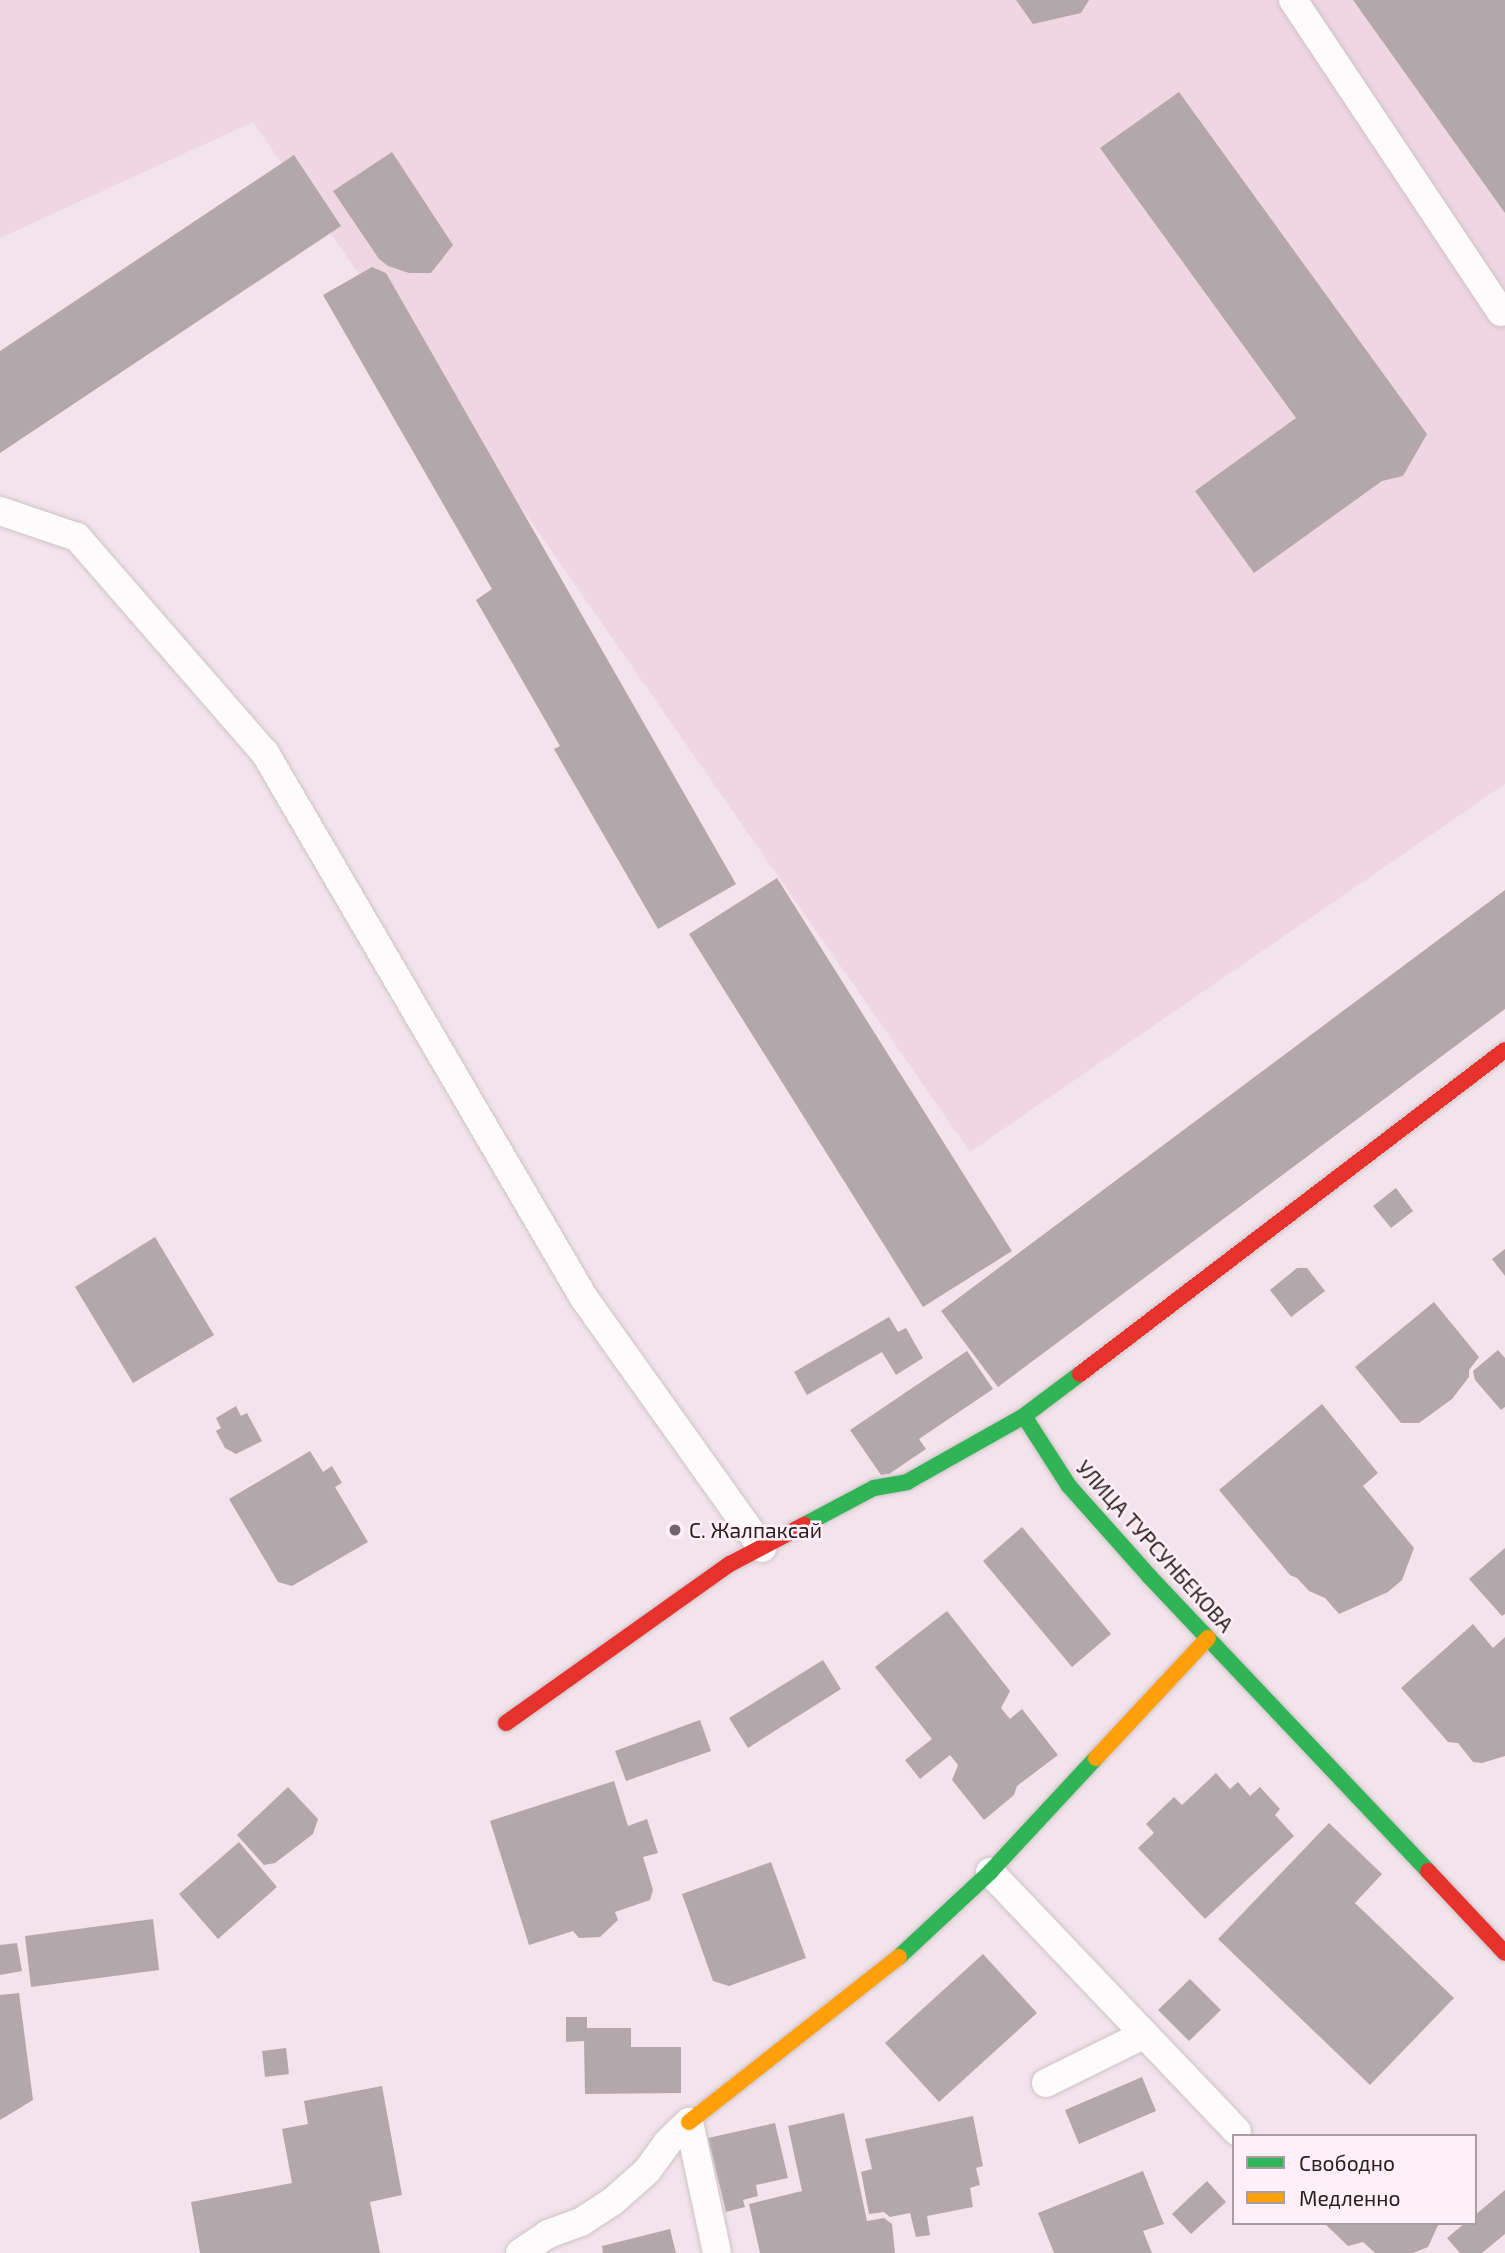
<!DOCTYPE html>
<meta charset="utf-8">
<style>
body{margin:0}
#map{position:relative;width:1505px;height:2253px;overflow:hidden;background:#f3e4eb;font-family:"Exo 2",sans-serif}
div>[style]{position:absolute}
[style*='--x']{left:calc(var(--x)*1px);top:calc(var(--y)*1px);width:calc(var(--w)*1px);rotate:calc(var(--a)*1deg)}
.built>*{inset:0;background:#efd6e1}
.building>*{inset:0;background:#b3a7ac}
.roads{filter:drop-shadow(0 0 2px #cec2c8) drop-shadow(0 0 2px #cec2c8)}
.lane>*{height:28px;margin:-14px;padding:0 14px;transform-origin:14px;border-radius:14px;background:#fdfbfc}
.fast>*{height:16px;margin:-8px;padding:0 8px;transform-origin:8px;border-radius:8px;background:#30b455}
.slow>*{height:16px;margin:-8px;padding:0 8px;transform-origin:8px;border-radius:8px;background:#ff9f0a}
.jam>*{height:16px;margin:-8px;padding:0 8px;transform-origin:8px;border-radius:8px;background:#e5322d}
.dots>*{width:19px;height:19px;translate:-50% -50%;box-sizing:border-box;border:4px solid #ffeff6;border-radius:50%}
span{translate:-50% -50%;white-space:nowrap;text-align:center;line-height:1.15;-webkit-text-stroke:5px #ffeff6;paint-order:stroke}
.poi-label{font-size:21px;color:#292024}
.left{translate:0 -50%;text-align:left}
.street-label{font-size:21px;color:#292024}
.legend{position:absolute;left:1232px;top:2134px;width:245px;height:91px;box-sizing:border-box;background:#ffeff6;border:2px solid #a99ca2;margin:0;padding:9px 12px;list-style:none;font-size:21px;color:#292024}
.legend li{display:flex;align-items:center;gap:14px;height:35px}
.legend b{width:35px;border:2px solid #a99ca2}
</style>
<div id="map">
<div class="built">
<div style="clip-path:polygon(0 0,1505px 0,1505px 784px,970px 1152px,253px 122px,0 238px)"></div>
</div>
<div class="building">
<div style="clip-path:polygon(1016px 0,1089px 0,1081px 13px,1033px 24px)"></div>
<div style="clip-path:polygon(1353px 0,1505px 0,1505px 213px)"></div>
<div style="clip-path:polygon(1179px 92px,1427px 434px,1403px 476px,1382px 481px,1254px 573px,1195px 491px,1296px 418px,1100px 148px)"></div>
<div style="clip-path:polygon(392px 152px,453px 245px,431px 273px,409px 273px,388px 266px,379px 259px,333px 191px)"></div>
<div style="clip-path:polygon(294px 155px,341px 226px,0 453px,0 351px)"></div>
<div style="clip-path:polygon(372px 267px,386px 273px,736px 884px,658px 929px,554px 749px,560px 746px,476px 600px,492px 589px,323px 295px)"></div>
<div style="clip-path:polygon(777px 878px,1012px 1251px,923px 1307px,689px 934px)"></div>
<div style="clip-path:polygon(1505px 890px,1505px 1009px,998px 1387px,941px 1311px)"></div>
<div style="clip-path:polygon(1396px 1188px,1413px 1211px,1391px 1228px,1373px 1206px)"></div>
<div style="clip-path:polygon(155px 1237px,214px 1335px,133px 1383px,75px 1287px)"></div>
<div style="clip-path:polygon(1505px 1249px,1505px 1276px,1492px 1259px)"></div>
<div style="clip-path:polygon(1297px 1268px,1307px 1268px,1325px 1291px,1291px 1317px,1270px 1290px)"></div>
<div style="clip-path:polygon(1434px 1302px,1479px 1357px,1469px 1370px,1469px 1377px,1452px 1399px,1419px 1423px,1401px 1423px,1355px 1367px)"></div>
<div style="clip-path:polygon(889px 1317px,898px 1332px,906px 1328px,923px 1358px,896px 1375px,882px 1352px,807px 1395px,794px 1372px)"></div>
<div style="clip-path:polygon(1498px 1350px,1505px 1358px,1505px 1407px,1501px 1410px,1475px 1380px,1473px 1371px)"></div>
<div style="clip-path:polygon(967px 1351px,993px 1389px,919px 1439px,926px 1449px,889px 1474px,881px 1475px,850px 1430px)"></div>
<div style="clip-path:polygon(1322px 1404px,1378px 1473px,1363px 1486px,1414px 1548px,1402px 1580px,1388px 1592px,1339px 1614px,1325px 1598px,1309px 1591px,1297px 1578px,1290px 1575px,1219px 1490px)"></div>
<div style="clip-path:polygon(236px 1406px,241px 1416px,247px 1413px,262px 1441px,236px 1454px,225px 1448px,216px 1431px,221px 1428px,216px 1418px)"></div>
<div style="clip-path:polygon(310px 1451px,323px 1472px,332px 1466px,342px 1483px,335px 1487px,368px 1542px,292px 1586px,278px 1582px,229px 1499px)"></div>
<div style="clip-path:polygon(1022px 1527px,1111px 1634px,1072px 1667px,983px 1561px)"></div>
<div style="clip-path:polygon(1505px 1548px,1505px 1614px,1502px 1616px,1469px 1579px)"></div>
<div style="clip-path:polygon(947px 1611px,1010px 1691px,1001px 1708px,1010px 1719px,1022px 1709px,1058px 1755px,1017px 1786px,1014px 1795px,984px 1820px,952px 1780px,958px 1765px,950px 1755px,920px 1779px,905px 1760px,932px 1739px,875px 1667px)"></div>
<div style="clip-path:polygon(1473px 1624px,1493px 1648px,1505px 1637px,1505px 1756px,1482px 1763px,1473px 1762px,1458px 1743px,1448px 1742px,1401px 1688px)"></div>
<div style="clip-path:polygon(823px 1660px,841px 1689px,748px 1748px,729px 1718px)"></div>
<div style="clip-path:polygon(700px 1720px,711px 1751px,626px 1781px,615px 1751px)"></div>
<div style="clip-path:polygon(1216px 1773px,1230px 1789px,1238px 1782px,1250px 1796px,1260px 1787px,1280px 1809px,1275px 1815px,1294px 1836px,1205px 1919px,1138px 1848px,1154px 1833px,1146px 1824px,1174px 1797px,1182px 1805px)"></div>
<div style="clip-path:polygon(614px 1781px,628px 1826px,647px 1819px,658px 1853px,643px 1857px,653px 1890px,650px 1900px,615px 1912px,618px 1920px,600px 1937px,579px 1938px,573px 1931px,529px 1945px,490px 1821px)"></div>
<div style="clip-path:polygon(288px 1787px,318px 1819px,313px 1834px,275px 1863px,264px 1865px,237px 1835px)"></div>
<div style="clip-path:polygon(1329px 1823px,1382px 1874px,1355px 1903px,1454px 1998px,1370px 2085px,1218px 1939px)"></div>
<div style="clip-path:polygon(239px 1842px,277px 1887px,218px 1939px,179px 1894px)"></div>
<div style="clip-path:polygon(771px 1862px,806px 1958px,729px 1986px,713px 1981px,682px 1894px)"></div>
<div style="clip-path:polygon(153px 1919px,159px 1970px,31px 1987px,25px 1936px)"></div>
<div style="clip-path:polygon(17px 1943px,22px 1971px,0 1975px,0 1945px)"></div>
<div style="clip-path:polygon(983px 1954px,1037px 2013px,939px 2102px,885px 2043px)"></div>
<div style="clip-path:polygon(1190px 1979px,1221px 2010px,1189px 2041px,1158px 2010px)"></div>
<div style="clip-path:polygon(19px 1993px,33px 2100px,0 2120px,0 1995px)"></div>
<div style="clip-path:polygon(566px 2017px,587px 2017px,587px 2028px,631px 2028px,631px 2047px,681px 2047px,681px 2093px,585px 2094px,584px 2041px,566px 2042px)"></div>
<div style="clip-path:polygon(286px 2048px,289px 2074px,265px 2077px,262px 2051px)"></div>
<div style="clip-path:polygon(1142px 2077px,1156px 2111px,1079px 2144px,1065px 2110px)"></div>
<div style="clip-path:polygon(382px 2086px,402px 2195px,370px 2202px,380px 2253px,200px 2253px,191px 2202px,292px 2183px,282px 2129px,308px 2124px,304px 2101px)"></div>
<div style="clip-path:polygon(844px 2113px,867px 2221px,884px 2218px,892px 2224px,895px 2253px,760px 2253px,749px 2204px,802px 2191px,788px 2126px)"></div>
<div style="clip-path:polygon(973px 2116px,983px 2166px,976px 2168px,980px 2185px,970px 2188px,973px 2207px,927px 2216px,930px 2235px,916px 2237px,910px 2213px,890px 2217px,884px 2212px,869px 2214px,861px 2172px,872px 2169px,865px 2139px)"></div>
<div style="clip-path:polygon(775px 2123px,788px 2178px,756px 2185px,758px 2196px,743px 2200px,745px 2207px,726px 2212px,708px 2138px)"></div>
<div style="clip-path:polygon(1143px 2171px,1164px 2224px,1143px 2231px,1152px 2253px,1054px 2253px,1038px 2213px)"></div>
<div style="clip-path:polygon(1207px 2181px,1226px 2202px,1191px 2234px,1172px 2214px)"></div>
<div style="clip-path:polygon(1505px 2190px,1505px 2234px,1482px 2253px,1460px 2253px,1447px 2238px,1465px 2223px,1475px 2223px,1475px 2215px)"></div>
<div style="clip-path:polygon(1324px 2223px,1439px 2223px,1428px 2247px,1413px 2253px,1375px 2253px,1363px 2242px,1348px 2246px)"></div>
<div style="clip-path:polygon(670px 2229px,676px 2253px,603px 2253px,602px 2246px)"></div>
</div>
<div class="roads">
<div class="lane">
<div style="--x:1293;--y:0;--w:375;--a:56.3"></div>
<div style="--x:0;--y:511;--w:81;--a:18.7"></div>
<div style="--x:77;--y:537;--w:286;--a:49"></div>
<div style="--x:265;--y:753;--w:631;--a:59.66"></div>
<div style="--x:584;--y:1298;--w:307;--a:54.5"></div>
<div style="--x:990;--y:1872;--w:358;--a:46.4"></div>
<div style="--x:1046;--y:2083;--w:110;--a:-26.3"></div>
<div style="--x:689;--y:2122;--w:134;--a:77.9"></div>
<div style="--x:520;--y:2253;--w:34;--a:-34"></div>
<div style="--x:548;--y:2234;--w:35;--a:-20"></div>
<div style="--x:581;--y:2222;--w:37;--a:-33"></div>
<div style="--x:612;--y:2202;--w:47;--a:-41.5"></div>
<div style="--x:647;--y:2171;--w:34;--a:-54"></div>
<div style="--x:667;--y:2143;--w:30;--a:-44"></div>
</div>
<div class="fast">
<div style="--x:1024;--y:1416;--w:83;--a:57.3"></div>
<div style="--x:1069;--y:1486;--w:122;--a:48.3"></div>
<div style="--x:1150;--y:1577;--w:405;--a:46.6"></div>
<div style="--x:804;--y:1525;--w:79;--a:-27.9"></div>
<div style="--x:874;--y:1488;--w:34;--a:-10"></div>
<div style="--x:907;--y:1482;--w:134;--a:-29.4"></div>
<div style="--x:1024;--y:1416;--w:70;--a:-36.9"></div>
<div style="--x:899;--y:1957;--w:125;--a:-43"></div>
<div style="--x:990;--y:1872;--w:156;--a:-47.1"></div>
</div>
<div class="slow">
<div style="--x:1096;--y:1758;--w:164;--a:-47"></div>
<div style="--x:689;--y:2122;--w:267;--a:-38.2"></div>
</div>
<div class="jam">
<div style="--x:1080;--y:1374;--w:534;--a:-37.32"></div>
<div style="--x:506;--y:1723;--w:275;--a:-35.4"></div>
<div style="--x:730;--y:1564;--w:84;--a:-27.8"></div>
<div style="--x:1428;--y:1871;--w:112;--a:46.8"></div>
</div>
</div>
<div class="dots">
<div style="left:675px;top:1530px;background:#70656a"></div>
</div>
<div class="poi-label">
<span class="left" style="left:689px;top:1530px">С. Жалпаксай</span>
</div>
<div class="street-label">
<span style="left:1155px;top:1546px;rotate:48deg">УЛИЦА ТУРСУНБЕКОВА</span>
</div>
<ul class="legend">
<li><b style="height:9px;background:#30b455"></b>Свободно</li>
<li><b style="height:9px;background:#ff9f0a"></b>Медленно</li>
</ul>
</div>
